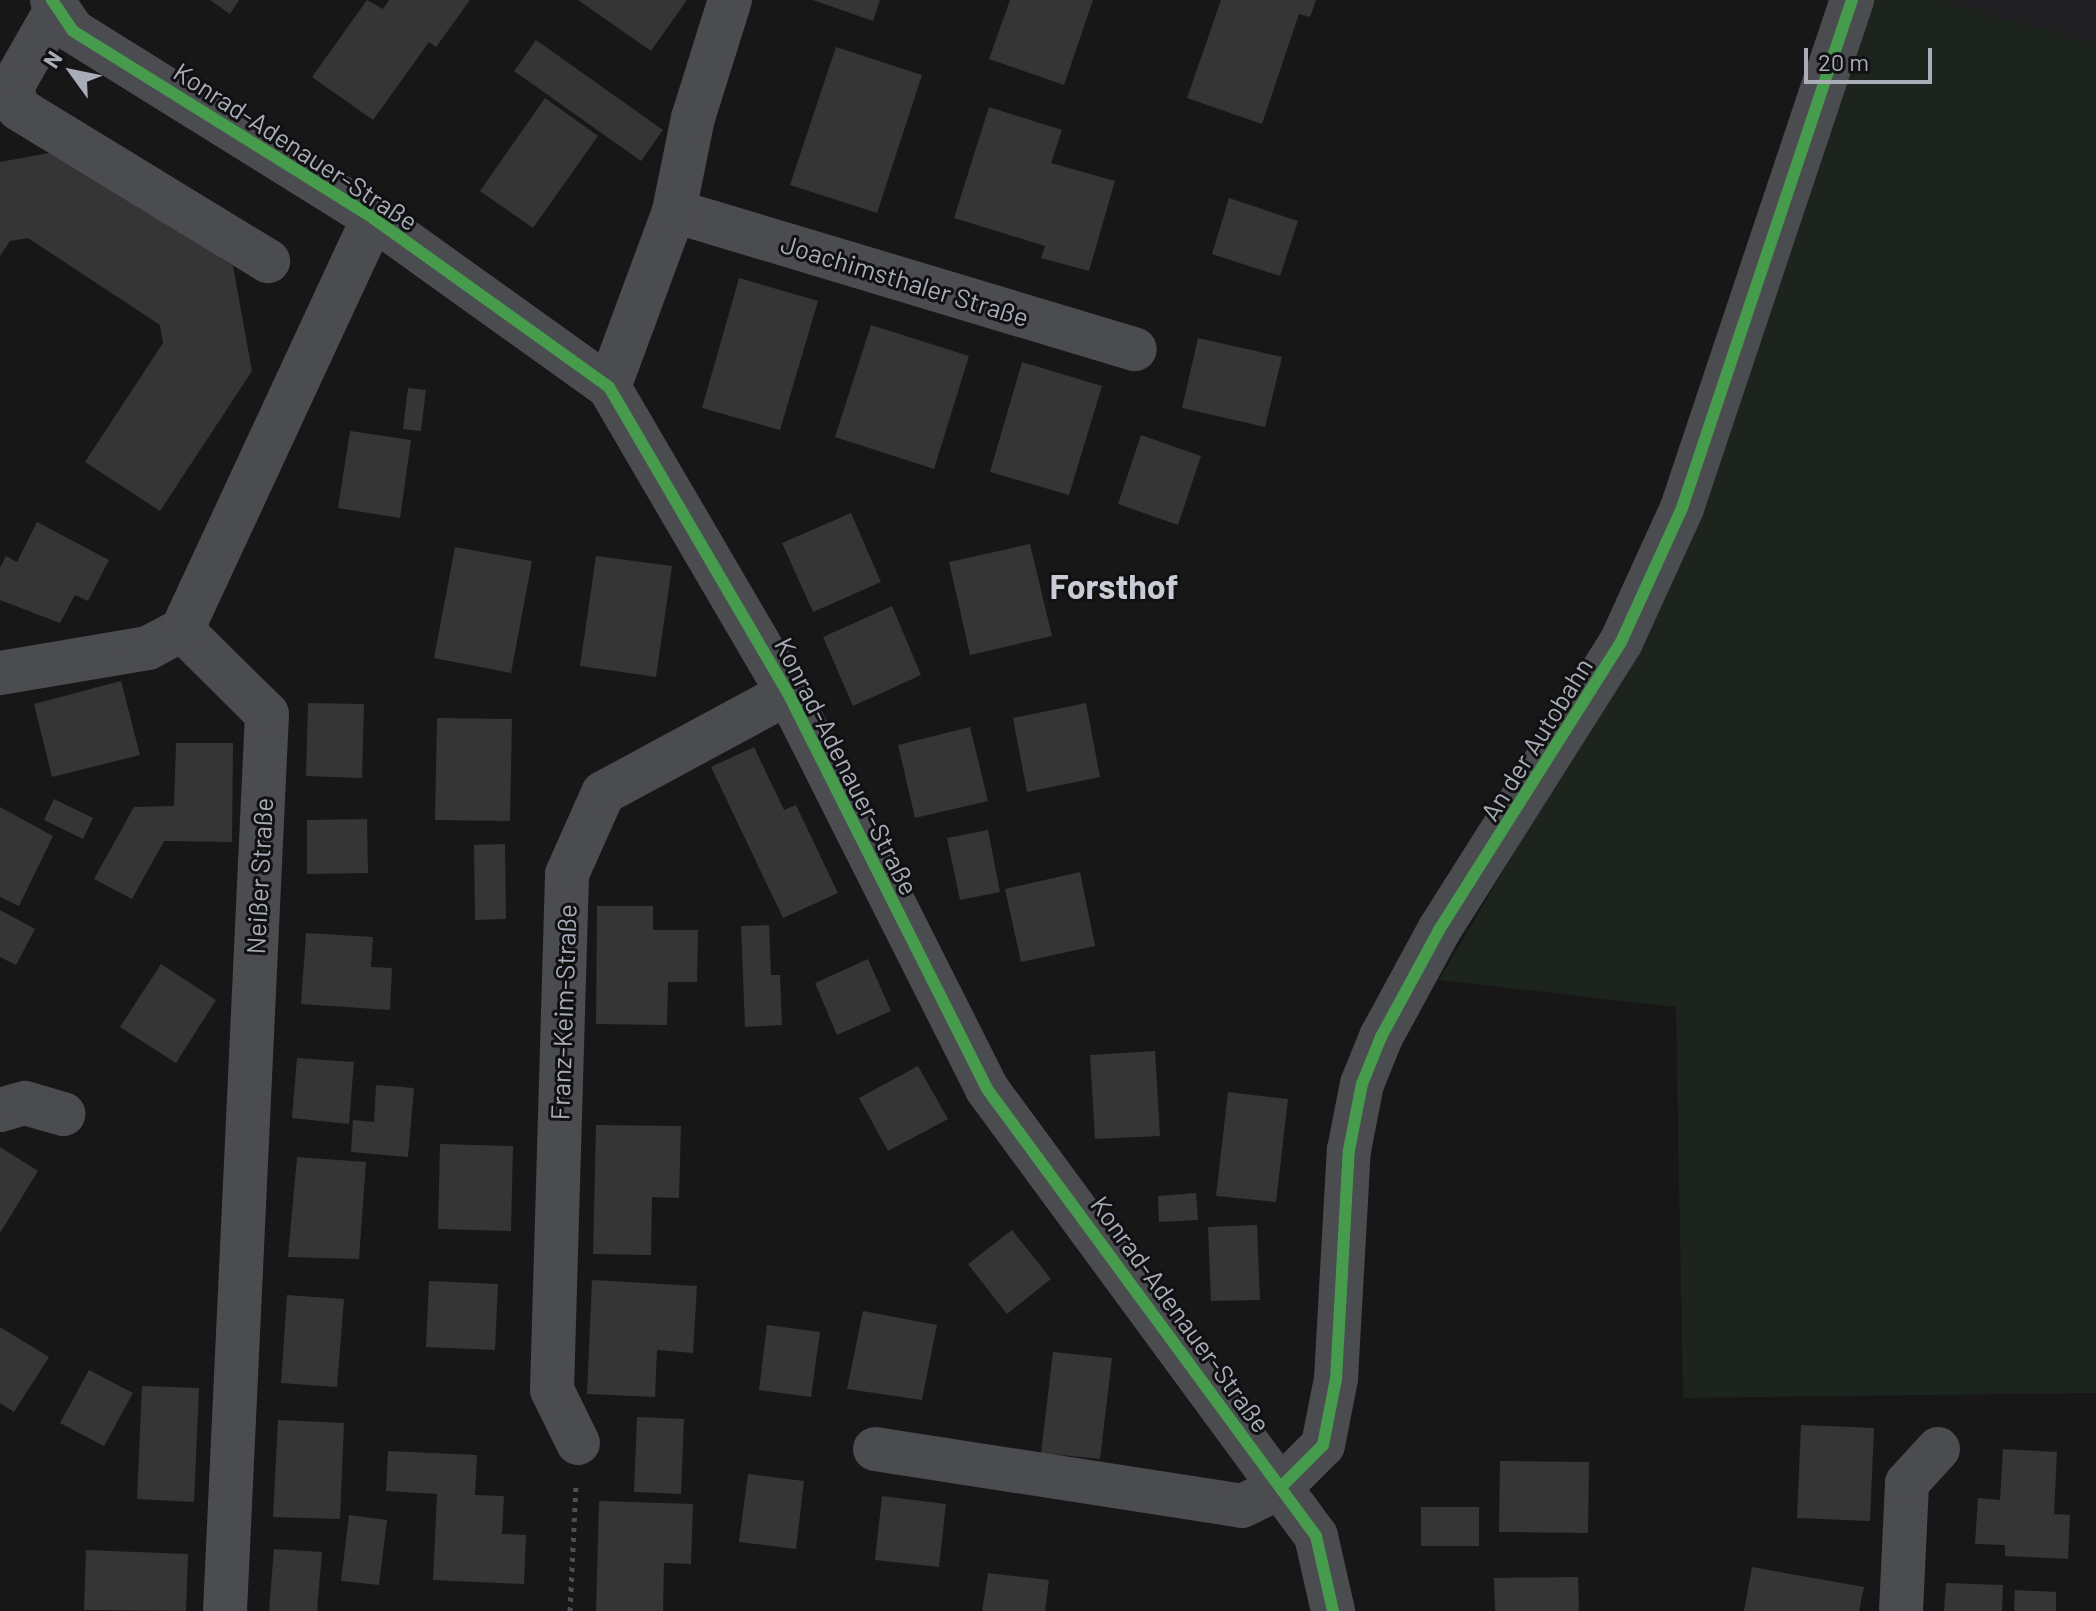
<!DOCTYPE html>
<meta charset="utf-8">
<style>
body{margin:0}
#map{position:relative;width:2096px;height:1611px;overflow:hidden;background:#171717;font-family:Barlow,sans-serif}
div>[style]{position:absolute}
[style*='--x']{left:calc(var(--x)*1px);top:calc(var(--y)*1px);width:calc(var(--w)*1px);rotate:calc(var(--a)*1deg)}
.built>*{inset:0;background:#212123}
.green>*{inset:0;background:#1d241e}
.building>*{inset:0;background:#353536}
.path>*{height:5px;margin-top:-2.5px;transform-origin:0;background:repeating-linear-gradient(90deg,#4d4e52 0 4px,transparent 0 10px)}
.minor>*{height:44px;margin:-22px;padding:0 22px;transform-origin:22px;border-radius:22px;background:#4b4c50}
.cycleway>*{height:12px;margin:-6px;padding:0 6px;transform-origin:6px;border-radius:6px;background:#469c4c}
span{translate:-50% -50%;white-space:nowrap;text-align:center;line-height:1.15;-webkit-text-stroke:6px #111113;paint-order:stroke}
.street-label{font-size:26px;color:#a8adb8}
.district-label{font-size:34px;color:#c9ccd4;font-weight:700}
.north{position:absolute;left:32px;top:32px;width:80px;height:80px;-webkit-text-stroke:6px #111113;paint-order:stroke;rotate:303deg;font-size:22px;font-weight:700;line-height:32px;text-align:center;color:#a8adb8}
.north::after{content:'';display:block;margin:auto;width:28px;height:36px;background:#a8adb8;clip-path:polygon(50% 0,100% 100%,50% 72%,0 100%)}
.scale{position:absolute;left:1804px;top:48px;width:128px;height:36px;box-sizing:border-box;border:4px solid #a8adb8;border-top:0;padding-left:10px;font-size:24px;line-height:28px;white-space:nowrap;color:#a8adb8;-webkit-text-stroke:6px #111113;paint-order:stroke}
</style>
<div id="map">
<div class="built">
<div style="clip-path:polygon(1940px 0,2096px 0,2096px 45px)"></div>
</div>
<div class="green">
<div style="clip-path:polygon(1869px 0,1940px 0,2096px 45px,2096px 1393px,1683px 1398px,1676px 1007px,1439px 980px,1634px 649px)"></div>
</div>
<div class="building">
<div style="clip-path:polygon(210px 0,239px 0,230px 14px)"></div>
<div style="clip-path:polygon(367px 0,383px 9px,389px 0,470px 0,436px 47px,429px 42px,373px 120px,312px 77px)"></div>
<div style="clip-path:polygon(578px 0,687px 0,651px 51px)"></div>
<div style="clip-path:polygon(813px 0,880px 0,873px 21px)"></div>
<div style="clip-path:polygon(1010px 0,1093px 0,1064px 85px,989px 59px)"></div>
<div style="clip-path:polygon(1221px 0,1316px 0,1310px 17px,1299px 14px,1262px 124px,1187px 98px)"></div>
<div style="clip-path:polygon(536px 40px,663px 130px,641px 161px,514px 71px)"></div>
<div style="clip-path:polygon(836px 47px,922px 75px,877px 213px,790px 185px)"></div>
<div style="clip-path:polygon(545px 98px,598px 136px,533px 228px,480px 191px)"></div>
<div style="clip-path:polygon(989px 107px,1062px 130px,1051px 163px,1115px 181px,1089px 271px,1041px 258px,1045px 246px,954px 218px)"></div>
<div style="clip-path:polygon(60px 151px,233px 266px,252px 371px,160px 511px,85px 462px,163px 343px,160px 325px,28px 238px,10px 241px,0 256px,0 162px)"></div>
<div style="clip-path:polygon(1229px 198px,1298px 221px,1280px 276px,1212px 254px)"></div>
<div style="clip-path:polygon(739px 278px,818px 301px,780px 430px,702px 408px)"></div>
<div style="clip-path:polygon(871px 325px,969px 356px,934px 469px,835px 437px)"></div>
<div style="clip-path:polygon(1198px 338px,1282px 357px,1265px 427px,1182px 408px)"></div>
<div style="clip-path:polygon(1022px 362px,1102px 386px,1069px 495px,990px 472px)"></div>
<div style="clip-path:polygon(408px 388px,426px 390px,421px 431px,403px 429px)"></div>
<div style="clip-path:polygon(350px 431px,411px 440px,400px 518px,338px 508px)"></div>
<div style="clip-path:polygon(1141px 435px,1201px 456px,1178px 525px,1118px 504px)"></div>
<div style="clip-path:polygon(851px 513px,881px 582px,813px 612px,782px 543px)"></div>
<div style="clip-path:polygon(37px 522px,109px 560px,88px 601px,75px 595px,60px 623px,0 600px,0 568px,6px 556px,17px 562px)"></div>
<div style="clip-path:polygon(1030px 544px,1052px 636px,970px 655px,949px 562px)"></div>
<div style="clip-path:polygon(455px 547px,532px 561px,511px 673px,434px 658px)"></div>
<div style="clip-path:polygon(596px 556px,672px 566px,656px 677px,580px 666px)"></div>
<div style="clip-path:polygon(892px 606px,921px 675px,853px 706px,823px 637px)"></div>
<div style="clip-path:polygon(121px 681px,140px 755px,52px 777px,34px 704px)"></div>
<div style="clip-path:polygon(308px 703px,364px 704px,362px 778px,306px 776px)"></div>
<div style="clip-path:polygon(1086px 703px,1100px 777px,1027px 792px,1013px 718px)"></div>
<div style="clip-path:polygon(437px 718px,512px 719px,510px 821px,435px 820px)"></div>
<div style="clip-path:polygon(970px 727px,988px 801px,915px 818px,898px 745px)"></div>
<div style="clip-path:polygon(176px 743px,233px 743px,232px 842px,164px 841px,132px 899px,94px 879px,134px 807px,174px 806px)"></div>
<div style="clip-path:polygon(754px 747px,784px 810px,796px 805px,838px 893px,783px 918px,711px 767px)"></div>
<div style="clip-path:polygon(54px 799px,93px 818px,83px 839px,44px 820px)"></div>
<div style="clip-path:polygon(0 807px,53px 836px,19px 906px,0 897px)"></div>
<div style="clip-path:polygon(367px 819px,368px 873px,307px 874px,307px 820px)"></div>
<div style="clip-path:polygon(988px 830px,1000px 892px,960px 900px,947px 838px)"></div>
<div style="clip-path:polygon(505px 844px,506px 919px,475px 920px,474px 845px)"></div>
<div style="clip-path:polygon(1080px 872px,1095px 946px,1021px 962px,1005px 889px)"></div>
<div style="clip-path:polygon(597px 906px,653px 906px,653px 930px,698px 930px,697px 982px,668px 982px,667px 1025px,596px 1024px)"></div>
<div style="clip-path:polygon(0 910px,35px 929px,16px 965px,0 957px)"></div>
<div style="clip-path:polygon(769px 925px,771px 975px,780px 975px,782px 1025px,745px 1027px,741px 926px)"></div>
<div style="clip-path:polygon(306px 933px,373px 937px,371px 967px,392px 968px,390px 1010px,301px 1004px)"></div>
<div style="clip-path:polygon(868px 959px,891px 1011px,837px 1035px,815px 983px)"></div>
<div style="clip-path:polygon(161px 964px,216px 1000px,176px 1063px,120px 1027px)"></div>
<div style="clip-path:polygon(1155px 1051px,1160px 1136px,1095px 1139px,1090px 1055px)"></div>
<div style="clip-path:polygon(297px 1058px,354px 1062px,349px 1124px,292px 1118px)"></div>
<div style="clip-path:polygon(918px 1066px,948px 1119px,888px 1151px,859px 1098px)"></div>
<div style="clip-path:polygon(376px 1085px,414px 1088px,408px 1157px,351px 1152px,353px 1120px,374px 1122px)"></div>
<div style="clip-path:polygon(1228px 1092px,1288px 1099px,1276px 1202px,1216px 1196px)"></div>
<div style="clip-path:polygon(596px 1125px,681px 1126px,679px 1198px,652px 1197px,651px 1255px,593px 1254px)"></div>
<div style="clip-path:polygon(440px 1144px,513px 1146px,511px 1231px,438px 1229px)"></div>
<div style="clip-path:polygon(0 1147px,38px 1171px,0 1233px)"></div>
<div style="clip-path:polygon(297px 1157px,366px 1162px,359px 1259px,288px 1257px)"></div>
<div style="clip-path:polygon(1196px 1193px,1198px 1220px,1159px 1222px,1158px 1196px)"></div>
<div style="clip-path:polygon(1257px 1225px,1260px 1300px,1211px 1301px,1208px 1227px)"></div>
<div style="clip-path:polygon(1012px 1230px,1051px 1279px,1007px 1314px,968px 1264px)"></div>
<div style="clip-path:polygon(592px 1280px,697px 1286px,693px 1353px,657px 1350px,655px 1397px,587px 1394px)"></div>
<div style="clip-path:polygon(429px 1281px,498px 1284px,495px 1350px,426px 1347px)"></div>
<div style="clip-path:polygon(287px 1295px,344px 1299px,337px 1387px,281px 1383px)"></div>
<div style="clip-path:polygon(863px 1311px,937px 1325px,922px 1400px,847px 1389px)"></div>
<div style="clip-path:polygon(767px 1325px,820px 1332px,811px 1397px,759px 1390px)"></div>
<div style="clip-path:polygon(0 1327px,49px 1357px,14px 1412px,0 1403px)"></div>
<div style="clip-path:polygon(1053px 1352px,1112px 1358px,1100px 1459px,1041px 1453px)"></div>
<div style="clip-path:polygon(89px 1370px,133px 1393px,104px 1446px,60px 1423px)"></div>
<div style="clip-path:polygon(142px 1386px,199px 1388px,194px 1502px,137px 1499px)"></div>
<div style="clip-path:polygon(637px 1417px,684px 1419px,681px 1494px,634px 1492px)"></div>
<div style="clip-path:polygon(278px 1420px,344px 1423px,340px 1519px,273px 1517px)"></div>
<div style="clip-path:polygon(1801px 1425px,1874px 1428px,1870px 1521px,1797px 1518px)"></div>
<div style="clip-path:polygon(2003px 1449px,2057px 1452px,2054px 1514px,2070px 1515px,2068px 1559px,2005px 1556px,2005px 1545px,1975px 1544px,1978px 1498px,2000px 1500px)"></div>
<div style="clip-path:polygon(388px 1451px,477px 1455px,475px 1495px,504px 1496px,502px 1534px,526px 1535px,524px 1584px,433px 1580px,437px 1494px,386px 1491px)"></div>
<div style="clip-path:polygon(1500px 1461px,1589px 1462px,1588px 1533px,1499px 1532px)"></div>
<div style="clip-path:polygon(748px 1474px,804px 1481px,796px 1549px,739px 1542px)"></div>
<div style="clip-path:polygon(882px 1496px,946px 1504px,939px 1567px,875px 1560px)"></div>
<div style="clip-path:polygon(599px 1501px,693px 1504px,691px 1564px,664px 1563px,663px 1611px,596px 1611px)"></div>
<div style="clip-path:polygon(1421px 1507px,1479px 1507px,1479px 1546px,1421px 1546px)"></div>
<div style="clip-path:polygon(349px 1515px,387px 1520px,379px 1585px,341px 1581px)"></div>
<div style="clip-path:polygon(274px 1549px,322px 1552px,317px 1611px,269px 1611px)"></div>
<div style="clip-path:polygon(86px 1550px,188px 1554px,186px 1611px,84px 1610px)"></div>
<div style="clip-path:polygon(1752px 1567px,1864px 1587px,1859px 1611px,1744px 1611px)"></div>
<div style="clip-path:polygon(988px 1573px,1049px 1580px,1045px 1611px,982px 1611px)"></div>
<div style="clip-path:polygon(1578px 1577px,1579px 1611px,1495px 1611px,1494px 1578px)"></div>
<div style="clip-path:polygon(1946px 1583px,2003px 1585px,2002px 1611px,1944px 1611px)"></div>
<div style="clip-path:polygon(2015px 1590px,2056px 1592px,2056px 1611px,2014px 1611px)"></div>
</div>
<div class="path">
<div style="--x:570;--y:1611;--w:127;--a:-87.3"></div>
</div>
<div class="minor">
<div style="--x:52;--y:0;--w:37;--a:56"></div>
<div style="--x:73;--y:31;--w:354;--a:31.9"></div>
<div style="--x:373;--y:218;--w:290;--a:35.6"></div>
<div style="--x:609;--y:387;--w:355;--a:59.7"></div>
<div style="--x:788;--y:693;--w:443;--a:63.3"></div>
<div style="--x:987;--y:1089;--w:555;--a:53.65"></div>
<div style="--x:1316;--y:1536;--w:77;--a:77.2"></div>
<div style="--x:57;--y:8;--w:83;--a:119.7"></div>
<div style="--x:16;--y:80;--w:12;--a:110"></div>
<div style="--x:12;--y:91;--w:19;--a:69"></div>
<div style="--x:19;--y:109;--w:292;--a:31.4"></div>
<div style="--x:674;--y:211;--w:481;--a:16.7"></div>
<div style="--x:609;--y:387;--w:188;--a:-69.7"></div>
<div style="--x:674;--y:211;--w:95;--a:-78.5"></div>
<div style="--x:693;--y:118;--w:124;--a:-72.6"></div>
<div style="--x:0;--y:673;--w:150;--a:-9.6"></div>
<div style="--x:148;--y:648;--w:38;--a:-28"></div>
<div style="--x:0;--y:1110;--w:26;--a:-16"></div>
<div style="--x:25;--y:1103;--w:40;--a:16"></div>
<div style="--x:578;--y:1443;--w:59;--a:-116.1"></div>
<div style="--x:552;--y:1390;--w:516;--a:-88.33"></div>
<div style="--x:567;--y:874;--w:89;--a:-66"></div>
<div style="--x:603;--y:793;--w:210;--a:-28.4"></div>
<div style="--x:875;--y:1449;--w:371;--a:8.8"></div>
<div style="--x:1242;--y:1506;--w:43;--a:-26"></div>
<div style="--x:1281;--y:1487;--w:59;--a:-45"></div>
<div style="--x:1323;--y:1445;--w:67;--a:-78.9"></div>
<div style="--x:1336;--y:1379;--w:229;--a:-86.8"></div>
<div style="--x:1349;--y:1150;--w:67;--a:-78.9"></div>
<div style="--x:1362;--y:1084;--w:51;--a:-68"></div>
<div style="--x:1381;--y:1037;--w:122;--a:-61.5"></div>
<div style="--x:1439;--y:930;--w:341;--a:-57.7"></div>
<div style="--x:1621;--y:642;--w:147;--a:-65.5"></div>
<div style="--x:1682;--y:508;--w:536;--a:-71.5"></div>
<div style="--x:225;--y:1611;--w:898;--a:-87.32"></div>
<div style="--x:267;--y:714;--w:120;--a:-135.3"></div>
<div style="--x:182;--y:630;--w:454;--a:-65.1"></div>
<div style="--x:1901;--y:1611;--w:128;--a:-87.3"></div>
<div style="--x:1907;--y:1483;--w:46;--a:-47.6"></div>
</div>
<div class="cycleway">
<div style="--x:52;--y:0;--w:37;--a:56"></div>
<div style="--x:73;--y:31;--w:354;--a:31.9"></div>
<div style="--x:373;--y:218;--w:290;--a:35.6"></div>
<div style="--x:609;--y:387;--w:355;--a:59.7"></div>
<div style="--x:788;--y:693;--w:443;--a:63.3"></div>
<div style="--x:987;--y:1089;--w:555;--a:53.65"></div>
<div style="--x:1316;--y:1536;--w:77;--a:77.2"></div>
<div style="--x:1281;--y:1487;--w:59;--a:-45"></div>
<div style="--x:1323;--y:1445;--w:67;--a:-78.9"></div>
<div style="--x:1336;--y:1379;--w:229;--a:-86.8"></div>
<div style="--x:1349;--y:1150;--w:67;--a:-78.9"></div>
<div style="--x:1362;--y:1084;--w:51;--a:-68"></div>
<div style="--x:1381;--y:1037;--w:122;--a:-61.5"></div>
<div style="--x:1439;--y:930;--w:341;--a:-57.7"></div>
<div style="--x:1621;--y:642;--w:147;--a:-65.5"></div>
<div style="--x:1682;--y:508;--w:536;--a:-71.5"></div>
</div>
<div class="street-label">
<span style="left:296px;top:146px;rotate:33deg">Konrad-Adenauer-Straße</span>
<span style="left:905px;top:280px;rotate:17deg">Joachimsthaler Straße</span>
<span style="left:1536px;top:739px;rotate:-58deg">An der Autobahn</span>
<span style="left:847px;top:766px;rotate:63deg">Konrad-Adenauer-Straße</span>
<span style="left:259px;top:876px;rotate:-87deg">Neißer Straße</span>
<span style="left:563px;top:1012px;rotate:-88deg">Franz-Keim-Straße</span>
<span style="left:1181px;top:1314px;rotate:54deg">Konrad-Adenauer-Straße</span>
</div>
<div class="district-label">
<span style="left:1114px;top:586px">Forsthof</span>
</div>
<div class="north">N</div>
<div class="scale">20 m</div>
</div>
